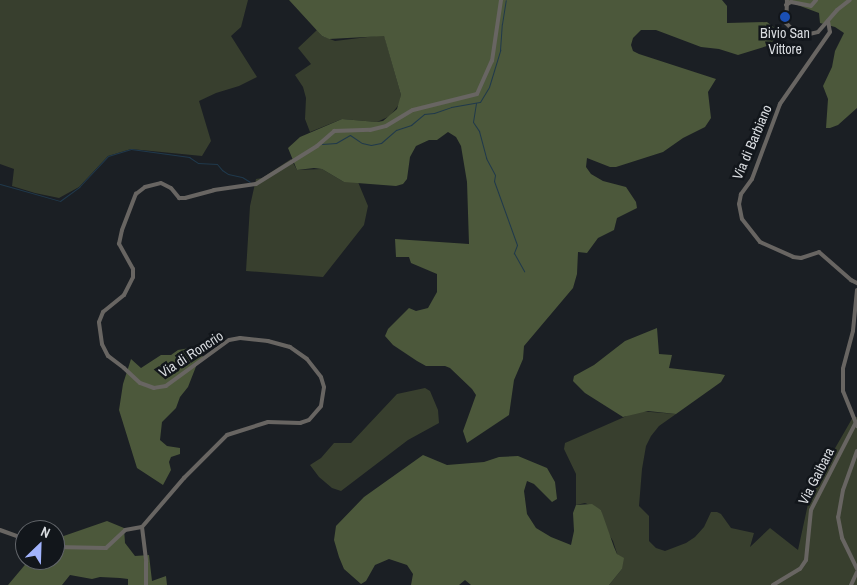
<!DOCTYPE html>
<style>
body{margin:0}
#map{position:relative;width:857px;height:585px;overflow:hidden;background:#1b1f24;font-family:"Archivo Narrow",sans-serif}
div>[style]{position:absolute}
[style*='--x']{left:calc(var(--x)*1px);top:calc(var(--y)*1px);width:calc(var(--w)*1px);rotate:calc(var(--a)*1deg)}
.green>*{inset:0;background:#383f2e}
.forest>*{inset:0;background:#4c583b}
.stream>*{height:1px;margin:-0.5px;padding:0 0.5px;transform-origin:0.5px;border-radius:0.5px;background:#20394c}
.minor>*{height:4px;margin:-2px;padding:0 2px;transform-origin:2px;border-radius:2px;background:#686562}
.dots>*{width:14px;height:14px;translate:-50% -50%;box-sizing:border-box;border:2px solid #12161b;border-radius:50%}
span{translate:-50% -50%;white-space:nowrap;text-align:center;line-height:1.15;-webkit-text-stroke:5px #12161b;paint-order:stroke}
.poi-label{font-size:14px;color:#d9dce0}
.street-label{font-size:14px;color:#d9dce0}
.north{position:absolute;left:15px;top:520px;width:50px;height:50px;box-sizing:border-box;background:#12161b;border:1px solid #62656a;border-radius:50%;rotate:24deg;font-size:14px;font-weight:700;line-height:20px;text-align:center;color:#d9dce0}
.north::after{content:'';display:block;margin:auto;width:18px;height:22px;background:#a1b3fd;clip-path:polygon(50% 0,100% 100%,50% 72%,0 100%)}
</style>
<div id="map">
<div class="green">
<div style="clip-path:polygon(0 0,248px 0,241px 27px,231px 36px,257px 77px,239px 86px,216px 93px,199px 101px,211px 141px,202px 156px,131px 149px,108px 156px,79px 187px,59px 198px,35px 193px,12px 186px,14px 169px,0 164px)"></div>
<div style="clip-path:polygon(317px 30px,322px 36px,335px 41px,384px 35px,401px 95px,400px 103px,390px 116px,377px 122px,342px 119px,310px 132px,305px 119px,306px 98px,303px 87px,295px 75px,311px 64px,298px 48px)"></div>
<div style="clip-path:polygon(291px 159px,297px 170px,322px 169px,344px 182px,358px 182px,368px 206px,364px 225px,323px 277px,246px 271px,250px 206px,256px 179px,262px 178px)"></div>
<div style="clip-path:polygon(425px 388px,430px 391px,438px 410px,439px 423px,408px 440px,341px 491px,332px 488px,319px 477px,310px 465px,321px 458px,334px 443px,351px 443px,397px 394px)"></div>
<div style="clip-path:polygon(638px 411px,676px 414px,659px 426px,651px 436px,646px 446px,642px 469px,639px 506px,649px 516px,649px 541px,656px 548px,665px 551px,686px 543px,695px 537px,704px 527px,711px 512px,717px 512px,721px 514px,731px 528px,754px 533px,750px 547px,770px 528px,798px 550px,808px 504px,834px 450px,853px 417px,857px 417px,857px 585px,609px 585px,622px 569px,613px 541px,605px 528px,601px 510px,585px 503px,576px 505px,576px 474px,564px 449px,565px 443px)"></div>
</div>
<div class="forest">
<div style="clip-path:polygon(289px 0,722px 0,727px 6px,727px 23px,767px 22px,776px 29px,778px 34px,770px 45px,738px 55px,719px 49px,701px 47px,656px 30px,641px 30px,633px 38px,631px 45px,633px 51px,639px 54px,716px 79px,708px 92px,711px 118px,705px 127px,683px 138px,663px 152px,616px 167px,610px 167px,587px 158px,586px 167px,591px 174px,603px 181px,626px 187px,636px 202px,637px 208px,617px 218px,614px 230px,598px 238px,587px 253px,578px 252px,577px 274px,573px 288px,524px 346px,523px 359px,514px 380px,509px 415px,467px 443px,463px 431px,476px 395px,472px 389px,450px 368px,445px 366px,426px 366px,417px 361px,393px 345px,385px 336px,388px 329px,409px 308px,416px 311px,428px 308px,437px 292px,437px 274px,411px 263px,409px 257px,396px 257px,395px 239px,469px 244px,467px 182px,461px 146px,456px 137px,448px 132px,437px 140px,429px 140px,416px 146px,410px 157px,407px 179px,403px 184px,396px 186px,344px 182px,322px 169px,314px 168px,297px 170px,288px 148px,300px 137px,342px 119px,377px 122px,383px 121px,397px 109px,401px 95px,384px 36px,329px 39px,322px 36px)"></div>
<div style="clip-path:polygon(784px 0,857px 0,857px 108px,838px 125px,830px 128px,826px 128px,828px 99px,823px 86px,832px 67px,835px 51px,844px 33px,835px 27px,820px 23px,819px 13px)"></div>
<div style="clip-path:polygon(657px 328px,659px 354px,672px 355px,669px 368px,720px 374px,725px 375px,721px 382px,676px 414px,648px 411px,623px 417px,585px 393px,573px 381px,574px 376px,594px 365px,625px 341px)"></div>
<div style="clip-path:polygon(190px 348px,205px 358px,197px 364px,188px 387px,180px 397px,176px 408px,162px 422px,160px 440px,167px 446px,180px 448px,180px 454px,171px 457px,169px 462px,171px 470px,163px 485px,137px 468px,119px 410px,123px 384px,131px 359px,141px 368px,161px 355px,171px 355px,178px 350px)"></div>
<div style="clip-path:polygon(423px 455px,447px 465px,484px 462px,499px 457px,518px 456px,547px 468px,555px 482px,557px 499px,552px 502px,534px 484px,527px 481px,524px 491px,527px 514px,536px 528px,551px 537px,571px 545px,574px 531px,573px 513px,576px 505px,592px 504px,601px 510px,614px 547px,617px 554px,624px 558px,622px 569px,609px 585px,471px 585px,465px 580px,459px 585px,411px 585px,413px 574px,407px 565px,389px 559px,375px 565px,366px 581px,361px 584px,344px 569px,339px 557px,334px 540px,336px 526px,364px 497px)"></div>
<div style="clip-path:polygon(107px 521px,124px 528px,125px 543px,135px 556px,149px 555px,152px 581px,166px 576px,167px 585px,128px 585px,128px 579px,120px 578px,100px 577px,92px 579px,70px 575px,62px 585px,8px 585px,29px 560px,55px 560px,55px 539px)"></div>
</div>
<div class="stream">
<div style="--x:476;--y:103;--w:19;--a:99"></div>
<div style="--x:473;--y:122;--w:11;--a:56"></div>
<div style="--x:479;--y:131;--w:28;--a:75"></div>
<div style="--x:486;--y:158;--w:19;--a:62"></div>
<div style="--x:495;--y:175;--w:6;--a:99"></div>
<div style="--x:494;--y:181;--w:68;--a:70.2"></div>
<div style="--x:517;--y:245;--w:9;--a:111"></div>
<div style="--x:514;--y:253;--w:21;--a:61"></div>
<div style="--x:322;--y:144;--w:14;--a:-4"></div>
<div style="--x:336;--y:143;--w:16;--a:-30"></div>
<div style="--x:350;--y:135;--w:14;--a:34"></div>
<div style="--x:362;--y:143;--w:9;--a:13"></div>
<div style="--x:371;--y:145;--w:10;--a:-11"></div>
<div style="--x:381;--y:143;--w:20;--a:-41"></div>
<div style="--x:396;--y:130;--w:16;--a:-18"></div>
<div style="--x:411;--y:125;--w:17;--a:-40"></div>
<div style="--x:424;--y:114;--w:10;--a:-6"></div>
<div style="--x:434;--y:113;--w:18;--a:-19"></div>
<div style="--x:451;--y:107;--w:29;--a:-10"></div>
<div style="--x:480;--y:102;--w:17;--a:-59"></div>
<div style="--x:489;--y:87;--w:39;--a:-73"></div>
<div style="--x:500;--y:50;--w:26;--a:-86"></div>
<div style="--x:502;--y:24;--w:24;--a:-81"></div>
<div style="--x:0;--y:184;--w:62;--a:15.8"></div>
<div style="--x:60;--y:201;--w:24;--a:-36"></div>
<div style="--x:79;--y:187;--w:42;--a:-46.9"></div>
<div style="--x:108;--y:156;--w:24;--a:-17"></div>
<div style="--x:131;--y:149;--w:59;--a:7.9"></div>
<div style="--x:189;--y:157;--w:11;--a:34"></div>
<div style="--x:198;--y:163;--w:19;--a:3"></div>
<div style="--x:217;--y:164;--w:8;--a:50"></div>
<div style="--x:222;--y:170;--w:7;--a:34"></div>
<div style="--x:228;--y:174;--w:14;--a:12"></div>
<div style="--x:242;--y:177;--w:9;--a:32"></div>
</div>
<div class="minor">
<div style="--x:787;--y:0;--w:23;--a:92"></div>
<div style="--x:786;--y:23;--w:10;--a:45"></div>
<div style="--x:793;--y:30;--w:13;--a:23"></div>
<div style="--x:805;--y:35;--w:13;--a:-13"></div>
<div style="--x:818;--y:32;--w:29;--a:-49"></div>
<div style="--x:837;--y:10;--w:16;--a:-38"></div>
<div style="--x:786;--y:5;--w:6;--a:-31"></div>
<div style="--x:791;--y:2;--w:20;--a:11"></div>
<div style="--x:811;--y:6;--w:8;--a:-50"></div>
<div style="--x:828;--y:21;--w:11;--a:80"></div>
<div style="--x:830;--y:32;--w:88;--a:124.8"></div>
<div style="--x:780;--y:104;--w:80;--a:110.5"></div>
<div style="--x:752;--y:179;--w:19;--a:126"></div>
<div style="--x:741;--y:194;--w:10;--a:101"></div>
<div style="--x:739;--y:204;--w:15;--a:79"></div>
<div style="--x:742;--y:219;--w:29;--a:52"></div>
<div style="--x:760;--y:242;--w:36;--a:24"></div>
<div style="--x:793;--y:257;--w:8;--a:7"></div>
<div style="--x:801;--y:258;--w:19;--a:-18"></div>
<div style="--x:819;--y:252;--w:43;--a:41.2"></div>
<div style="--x:851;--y:280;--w:7;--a:27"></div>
<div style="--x:857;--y:290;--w:41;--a:95.6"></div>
<div style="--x:853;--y:331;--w:39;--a:105"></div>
<div style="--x:843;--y:369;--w:22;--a:90"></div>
<div style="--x:843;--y:391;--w:38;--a:68"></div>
<div style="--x:857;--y:451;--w:41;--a:109.7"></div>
<div style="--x:843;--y:490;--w:27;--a:100"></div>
<div style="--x:838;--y:517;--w:21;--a:79"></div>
<div style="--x:842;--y:538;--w:34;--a:64"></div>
<div style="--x:142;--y:527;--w:65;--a:-49.4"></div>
<div style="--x:184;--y:478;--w:61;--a:-45"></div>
<div style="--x:227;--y:435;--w:43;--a:-17.6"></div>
<div style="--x:268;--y:422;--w:32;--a:2"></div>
<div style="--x:300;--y:423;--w:9;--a:-18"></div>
<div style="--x:309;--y:420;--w:18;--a:-49"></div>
<div style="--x:321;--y:406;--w:19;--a:-81"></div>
<div style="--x:324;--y:387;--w:10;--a:-107"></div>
<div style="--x:321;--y:377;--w:23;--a:-128"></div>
<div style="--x:307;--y:359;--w:21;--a:-145"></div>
<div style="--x:290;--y:347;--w:23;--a:-165"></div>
<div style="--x:268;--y:341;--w:28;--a:-174"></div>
<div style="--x:240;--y:338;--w:11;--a:170"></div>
<div style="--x:229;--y:340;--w:78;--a:143.9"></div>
<div style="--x:166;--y:386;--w:12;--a:171"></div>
<div style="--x:154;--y:388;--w:15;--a:-160"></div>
<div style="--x:140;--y:383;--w:22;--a:-137"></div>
<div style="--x:124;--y:368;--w:20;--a:-143"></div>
<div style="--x:108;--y:356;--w:13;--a:-117"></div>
<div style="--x:102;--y:344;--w:22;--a:-98"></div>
<div style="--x:99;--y:322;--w:11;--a:-68"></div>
<div style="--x:103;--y:312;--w:27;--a:-39"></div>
<div style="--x:124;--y:295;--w:20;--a:-63"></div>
<div style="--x:133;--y:277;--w:8;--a:-90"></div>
<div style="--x:133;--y:269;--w:29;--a:-119"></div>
<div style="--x:119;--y:244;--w:14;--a:-78"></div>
<div style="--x:122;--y:230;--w:39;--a:-69"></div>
<div style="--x:136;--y:194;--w:11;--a:-38"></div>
<div style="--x:145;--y:187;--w:16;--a:-14"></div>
<div style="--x:161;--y:183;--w:11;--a:27"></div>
<div style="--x:171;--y:188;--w:13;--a:51"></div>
<div style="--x:179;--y:198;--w:6;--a:0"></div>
<div style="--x:185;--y:198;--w:30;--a:-15"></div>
<div style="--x:214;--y:190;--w:42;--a:-8.1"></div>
<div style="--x:256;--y:184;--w:72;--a:-31.9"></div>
<div style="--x:317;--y:146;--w:23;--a:-41"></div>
<div style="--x:334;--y:131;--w:36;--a:-2"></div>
<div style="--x:370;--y:130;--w:16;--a:-14"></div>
<div style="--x:386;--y:126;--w:31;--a:-31"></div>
<div style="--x:413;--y:110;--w:66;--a:-14"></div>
<div style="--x:477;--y:94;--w:36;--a:-66"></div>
<div style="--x:492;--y:61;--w:62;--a:-81.6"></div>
<div style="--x:142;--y:527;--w:35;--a:83"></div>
<div style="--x:146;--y:562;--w:23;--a:90"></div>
<div style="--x:0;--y:530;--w:27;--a:20"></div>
<div style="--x:55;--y:547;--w:51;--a:1.1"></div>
<div style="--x:106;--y:548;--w:26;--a:-43"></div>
<div style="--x:125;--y:530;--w:17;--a:-10"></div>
<div style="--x:773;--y:585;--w:31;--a:-31"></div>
<div style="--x:800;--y:569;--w:11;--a:-56"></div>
<div style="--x:806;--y:560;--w:50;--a:-84.3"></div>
<div style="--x:811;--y:510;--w:99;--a:-62.9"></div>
<div style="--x:851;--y:585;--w:14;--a:-65"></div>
</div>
<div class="dots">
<div style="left:785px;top:17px;background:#1a4fb4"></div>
</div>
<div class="poi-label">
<span style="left:785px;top:41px">Bivio San<br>Vittore</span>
</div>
<div class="street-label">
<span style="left:752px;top:142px;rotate:-67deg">Via di Barbiano</span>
<span style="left:191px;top:354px;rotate:-33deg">Via di Roncrio</span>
<span style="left:816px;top:476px;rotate:-63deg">Via Gaibara</span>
</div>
<div class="north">N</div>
</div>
